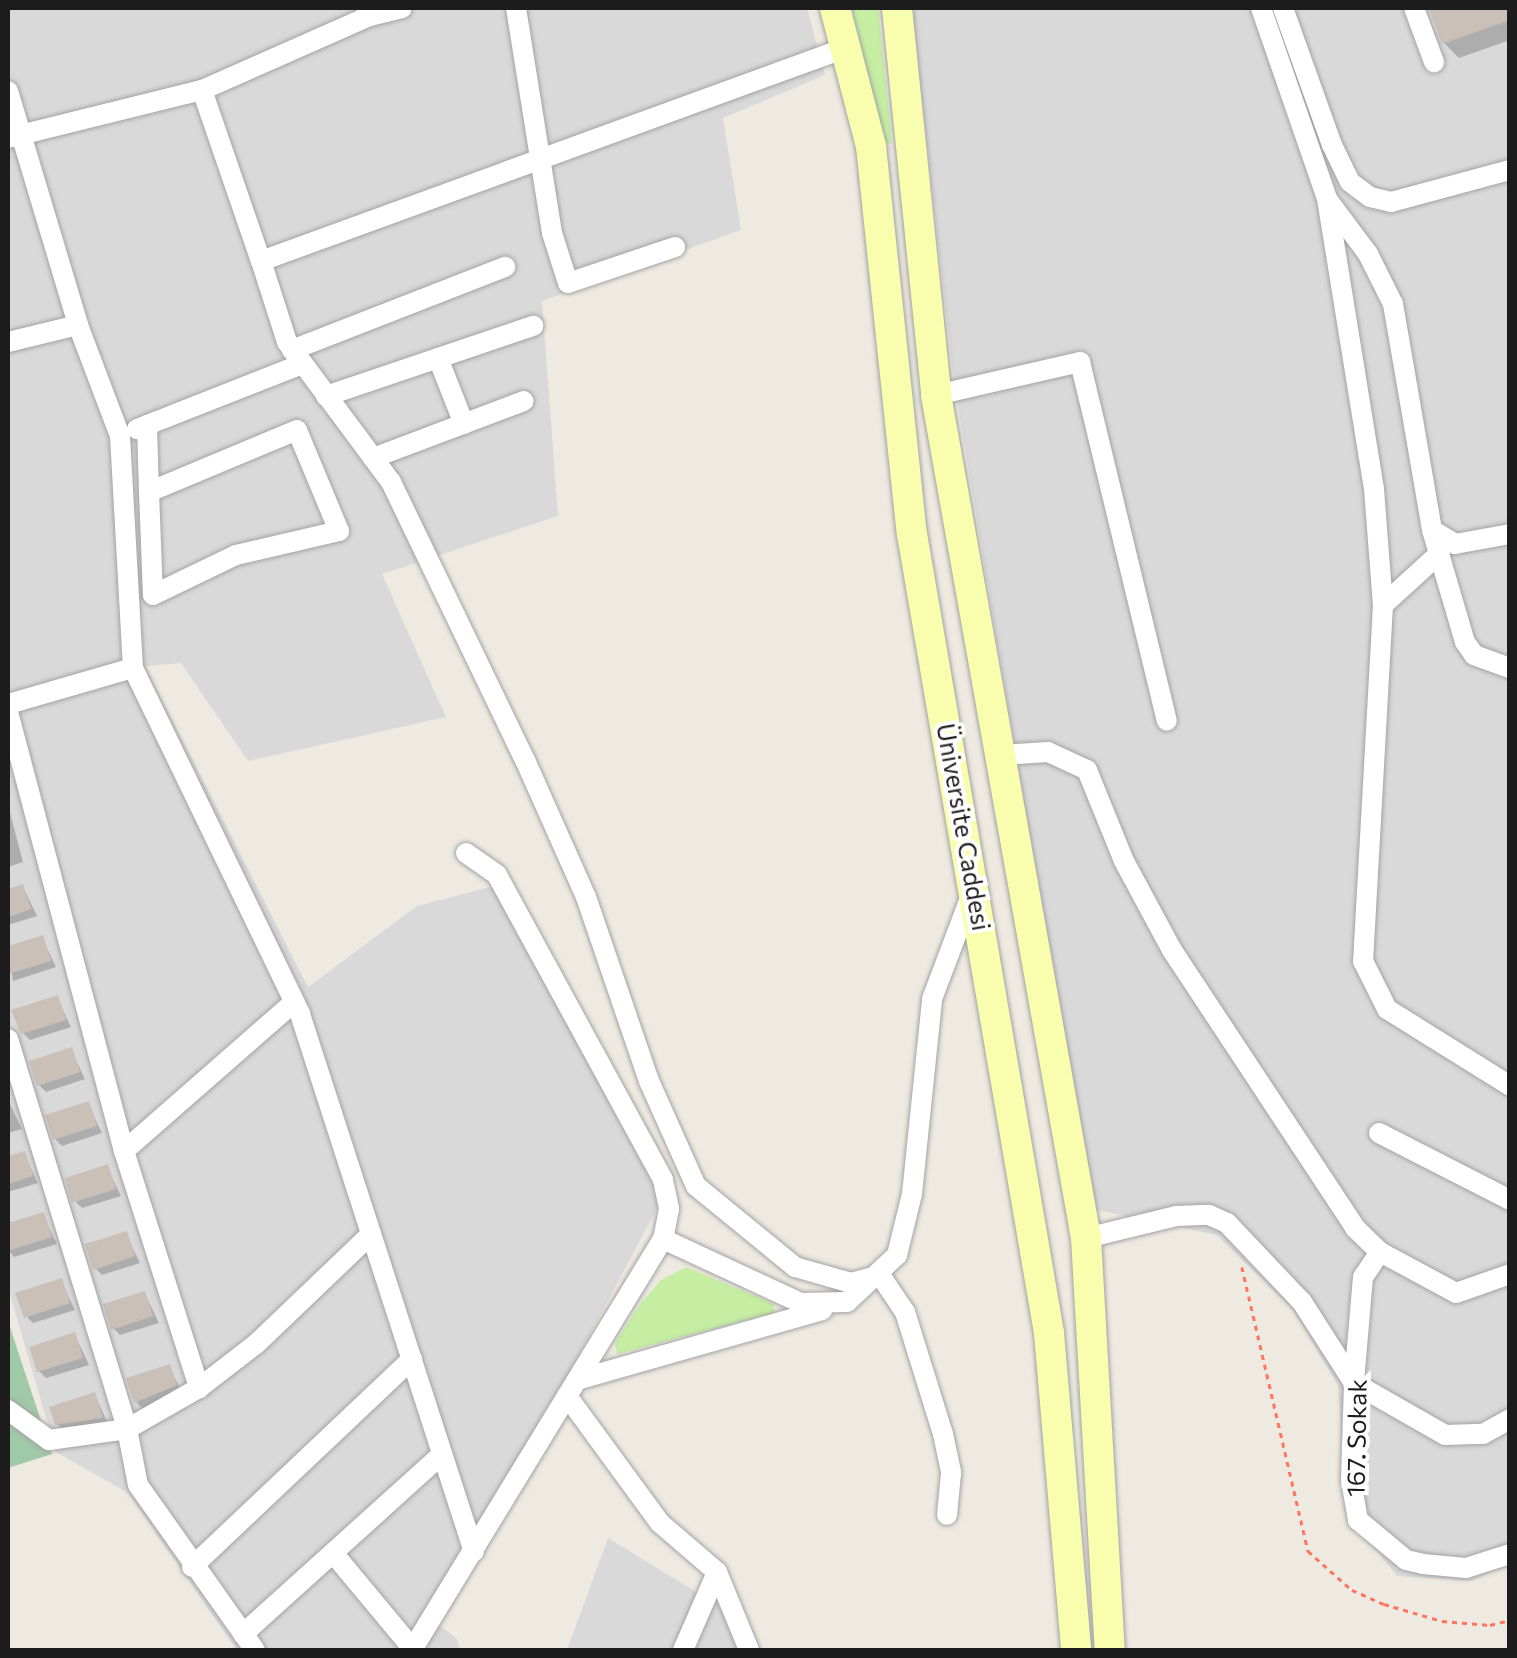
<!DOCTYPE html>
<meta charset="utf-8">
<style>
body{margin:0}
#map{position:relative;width:1517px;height:1658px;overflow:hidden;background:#efeae1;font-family:Commissioner,sans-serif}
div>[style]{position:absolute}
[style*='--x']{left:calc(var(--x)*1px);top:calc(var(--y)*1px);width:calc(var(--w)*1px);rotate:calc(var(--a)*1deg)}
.residential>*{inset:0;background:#dad9d9}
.grass>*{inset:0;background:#c5eea2}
.cemetery>*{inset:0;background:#a0c9a7}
.shadow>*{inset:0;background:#0003}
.building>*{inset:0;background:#cbc0b7}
.path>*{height:2.5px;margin-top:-1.25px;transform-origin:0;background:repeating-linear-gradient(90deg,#ff7561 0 5px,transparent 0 10px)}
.roads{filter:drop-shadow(0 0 2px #a3a3a3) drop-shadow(0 0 2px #a3a3a3)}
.minor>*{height:20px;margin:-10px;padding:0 10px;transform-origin:10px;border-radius:10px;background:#fff}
.secondary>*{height:30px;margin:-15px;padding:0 15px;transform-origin:15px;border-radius:15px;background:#f9feaf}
span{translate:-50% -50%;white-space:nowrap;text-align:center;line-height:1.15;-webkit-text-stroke:8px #fff;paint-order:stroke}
.street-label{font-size:25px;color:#1c1c1c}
.frame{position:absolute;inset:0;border:10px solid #1c1c1c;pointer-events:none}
</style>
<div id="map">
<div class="residential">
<div style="clip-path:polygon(8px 8px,807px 8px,825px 75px,723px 118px,741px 230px,542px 301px,558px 516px,382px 574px,446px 717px,248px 761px,181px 663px,145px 666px,308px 987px,417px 906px,494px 886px,666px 1192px,558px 1394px,424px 1613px,457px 1639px,460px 1650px,237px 1650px,128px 1493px,56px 1452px,8px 1288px)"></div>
<div style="clip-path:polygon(912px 8px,1509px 8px,1510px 1563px,1473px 1581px,1397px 1576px,1346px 1514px,1338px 1385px,1293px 1310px,1217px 1235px,1092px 1209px,954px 382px)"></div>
<div style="clip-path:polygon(608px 1538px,724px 1609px,744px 1650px,567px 1650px)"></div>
</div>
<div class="grass">
<div style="clip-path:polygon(852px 8px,878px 8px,892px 143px,884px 144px)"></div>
<div style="clip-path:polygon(686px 1267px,774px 1304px,774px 1313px,617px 1354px,615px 1343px,641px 1303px,661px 1280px)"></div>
</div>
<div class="cemetery">
<div style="clip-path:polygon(8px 1321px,52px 1454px,8px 1468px)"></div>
</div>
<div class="shadow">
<div style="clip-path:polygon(1431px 8px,1510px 8px,1510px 40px,1459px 58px,1444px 43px)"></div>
<div style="clip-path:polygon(8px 805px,23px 862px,8px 867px)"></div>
<div style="clip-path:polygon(23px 887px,37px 916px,8px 925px,8px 892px)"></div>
<div style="clip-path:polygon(42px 938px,56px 967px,13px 981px,8px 949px)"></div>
<div style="clip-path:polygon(57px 998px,71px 1027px,30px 1040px,23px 1033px)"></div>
<div style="clip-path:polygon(71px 1050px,85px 1079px,46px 1092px,39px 1085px)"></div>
<div style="clip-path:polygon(8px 1100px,22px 1129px,8px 1133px)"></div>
<div style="clip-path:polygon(88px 1104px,102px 1133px,62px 1146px,55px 1139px)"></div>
<div style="clip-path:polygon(24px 1154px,38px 1183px,8px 1192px,8px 1159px)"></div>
<div style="clip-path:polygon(107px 1167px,121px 1196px,82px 1208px,75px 1201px)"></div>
<div style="clip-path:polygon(43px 1215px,57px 1244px,14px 1257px,8px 1250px,8px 1226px)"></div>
<div style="clip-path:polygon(126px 1234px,140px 1263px,102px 1275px,95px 1268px)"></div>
<div style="clip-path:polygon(61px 1281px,75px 1310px,33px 1323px,26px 1316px)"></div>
<div style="clip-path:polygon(145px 1294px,159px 1323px,120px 1335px,113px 1328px)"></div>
<div style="clip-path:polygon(75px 1335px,89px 1365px,46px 1378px,39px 1371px)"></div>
<div style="clip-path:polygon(169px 1367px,182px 1392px,143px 1409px,136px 1402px)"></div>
<div style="clip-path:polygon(95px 1395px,108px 1424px,64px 1431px,57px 1424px)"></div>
</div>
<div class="building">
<div style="clip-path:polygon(1429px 8px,1510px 8px,1510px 20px,1442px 44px)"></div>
<div style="clip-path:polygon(23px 884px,31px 909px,8px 917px,8px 889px)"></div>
<div style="clip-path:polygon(43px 935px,51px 961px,8px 974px,8px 946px)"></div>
<div style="clip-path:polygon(58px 995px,66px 1020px,21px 1034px,11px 1010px)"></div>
<div style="clip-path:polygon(72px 1047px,80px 1072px,37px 1086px,29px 1061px)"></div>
<div style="clip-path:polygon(89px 1101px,97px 1126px,53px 1140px,45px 1115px)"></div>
<div style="clip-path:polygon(25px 1151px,33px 1176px,8px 1184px,8px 1156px)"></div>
<div style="clip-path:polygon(108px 1164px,116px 1189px,72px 1203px,65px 1178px)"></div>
<div style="clip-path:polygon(44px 1212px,52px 1237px,8px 1251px,8px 1223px)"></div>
<div style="clip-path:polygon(127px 1231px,135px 1256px,93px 1270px,85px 1244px)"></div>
<div style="clip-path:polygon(62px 1278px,70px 1303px,24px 1318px,15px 1293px)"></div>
<div style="clip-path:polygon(145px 1291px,153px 1316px,111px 1330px,103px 1304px)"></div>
<div style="clip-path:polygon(75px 1332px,83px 1358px,37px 1372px,29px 1347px)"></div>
<div style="clip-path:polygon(170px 1364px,177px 1385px,134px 1403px,126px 1378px)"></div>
<div style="clip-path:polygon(95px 1392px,103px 1418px,55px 1425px,49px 1407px)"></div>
</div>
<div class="path">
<div style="--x:1242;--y:1267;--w:292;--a:76.9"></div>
<div style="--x:1308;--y:1551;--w:59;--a:41.6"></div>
<div style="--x:1352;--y:1590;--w:35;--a:24"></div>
<div style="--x:1384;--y:1604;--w:60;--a:16.3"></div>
<div style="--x:1442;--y:1621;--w:48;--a:4.8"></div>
<div style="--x:1490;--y:1625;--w:21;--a:-14"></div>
</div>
<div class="roads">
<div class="minor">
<div style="--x:366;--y:8;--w:9;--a:63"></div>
<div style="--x:370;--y:16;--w:33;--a:-14"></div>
<div style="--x:516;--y:8;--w:228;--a:80.9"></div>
<div style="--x:552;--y:233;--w:52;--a:72.3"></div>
<div style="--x:568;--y:283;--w:113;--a:-18.6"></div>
<div style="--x:1261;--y:8;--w:202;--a:70.9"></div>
<div style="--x:1327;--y:199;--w:69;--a:53.3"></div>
<div style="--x:1368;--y:254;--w:56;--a:63.4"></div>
<div style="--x:1393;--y:304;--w:229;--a:80.2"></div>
<div style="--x:1432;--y:530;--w:27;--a:31"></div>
<div style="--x:1455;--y:544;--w:56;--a:-10.3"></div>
<div style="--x:1283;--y:8;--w:145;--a:70.3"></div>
<div style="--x:1332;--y:145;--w:41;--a:64.1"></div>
<div style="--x:1350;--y:182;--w:25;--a:37"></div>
<div style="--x:1370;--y:197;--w:22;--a:13"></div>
<div style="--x:1391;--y:202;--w:123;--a:-15.1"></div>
<div style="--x:1414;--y:8;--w:58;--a:69.7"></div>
<div style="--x:848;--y:47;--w:625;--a:159.97"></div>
<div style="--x:261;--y:261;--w:85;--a:72.2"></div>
<div style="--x:287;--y:342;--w:174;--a:53.4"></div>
<div style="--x:391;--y:482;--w:309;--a:64.3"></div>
<div style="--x:525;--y:760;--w:150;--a:66"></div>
<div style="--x:586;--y:897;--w:194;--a:71.1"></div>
<div style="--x:649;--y:1081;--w:115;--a:65.9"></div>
<div style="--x:696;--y:1186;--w:128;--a:39.3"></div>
<div style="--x:795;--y:1267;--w:58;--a:15.9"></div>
<div style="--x:851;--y:1283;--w:30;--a:-15"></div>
<div style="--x:880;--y:1275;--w:45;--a:56"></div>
<div style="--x:905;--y:1312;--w:128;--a:72.7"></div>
<div style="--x:943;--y:1434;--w:40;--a:78"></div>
<div style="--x:951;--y:1473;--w:42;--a:95.4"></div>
<div style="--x:202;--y:90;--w:181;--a:71"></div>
<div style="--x:8;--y:91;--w:244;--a:73.3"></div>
<div style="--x:78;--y:325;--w:119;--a:69.3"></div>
<div style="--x:120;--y:436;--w:232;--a:86.8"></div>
<div style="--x:133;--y:668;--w:130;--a:163.9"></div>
<div style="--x:8;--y:138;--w:200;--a:-13.9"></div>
<div style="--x:202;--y:90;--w:184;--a:-23.8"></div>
<div style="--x:1327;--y:199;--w:294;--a:80.8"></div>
<div style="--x:1374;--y:489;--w:116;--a:85.6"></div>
<div style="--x:1383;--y:605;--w:357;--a:93.2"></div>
<div style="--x:1363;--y:961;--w:54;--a:63.4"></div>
<div style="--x:1387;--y:1009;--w:145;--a:32"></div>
<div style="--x:8;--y:342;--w:72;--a:-13.7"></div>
<div style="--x:292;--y:350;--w:229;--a:-21.3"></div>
<div style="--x:438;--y:358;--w:71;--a:68.5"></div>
<div style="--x:936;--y:395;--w:148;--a:-12.9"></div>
<div style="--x:1080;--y:362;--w:369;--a:76.4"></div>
<div style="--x:326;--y:396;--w:219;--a:-18.7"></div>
<div style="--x:147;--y:425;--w:67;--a:88.3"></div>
<div style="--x:149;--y:492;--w:103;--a:87.8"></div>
<div style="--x:153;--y:595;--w:92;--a:-25.7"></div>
<div style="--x:236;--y:555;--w:106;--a:-13.1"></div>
<div style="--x:339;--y:531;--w:109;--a:-112.6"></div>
<div style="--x:297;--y:430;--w:160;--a:157.3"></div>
<div style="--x:137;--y:429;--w:177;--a:-21.5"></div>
<div style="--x:373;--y:458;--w:161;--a:-20.7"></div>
<div style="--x:1432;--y:530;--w:117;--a:73.6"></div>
<div style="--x:1465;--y:642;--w:16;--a:55"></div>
<div style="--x:1474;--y:655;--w:38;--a:20"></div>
<div style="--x:1383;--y:605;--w:77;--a:-42.4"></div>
<div style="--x:133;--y:668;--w:384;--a:64.2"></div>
<div style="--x:300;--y:1014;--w:565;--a:72.08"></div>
<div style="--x:8;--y:712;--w:454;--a:75.2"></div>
<div style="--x:124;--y:1151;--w:249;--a:72.4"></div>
<div style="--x:1001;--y:755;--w:47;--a:-3.7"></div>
<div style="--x:1048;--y:752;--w:43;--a:24.8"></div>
<div style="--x:1087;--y:770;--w:98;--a:67.9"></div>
<div style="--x:1124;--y:861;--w:101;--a:61.7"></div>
<div style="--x:1172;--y:950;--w:333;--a:56.6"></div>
<div style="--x:1355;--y:1228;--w:35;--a:44"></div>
<div style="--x:1380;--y:1252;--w:86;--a:28.3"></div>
<div style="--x:1456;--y:1293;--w:57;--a:-19.4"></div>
<div style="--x:466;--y:853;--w:38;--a:35"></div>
<div style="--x:497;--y:875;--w:347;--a:61.4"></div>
<div style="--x:663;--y:1180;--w:30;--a:78"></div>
<div style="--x:669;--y:1209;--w:31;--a:101"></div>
<div style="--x:8;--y:1039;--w:408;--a:73"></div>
<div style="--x:127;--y:1429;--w:57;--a:78.9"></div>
<div style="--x:138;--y:1485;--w:202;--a:54.7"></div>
<div style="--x:1379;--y:1133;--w:147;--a:27.1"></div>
<div style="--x:124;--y:1151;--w:226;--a:-41.2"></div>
<div style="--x:1086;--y:1238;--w:93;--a:-13.7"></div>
<div style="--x:1176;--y:1216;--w:33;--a:-2"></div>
<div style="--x:1209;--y:1215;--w:20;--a:24"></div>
<div style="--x:1227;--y:1223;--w:109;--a:46.5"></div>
<div style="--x:1302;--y:1302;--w:96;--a:57.3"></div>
<div style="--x:1354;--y:1383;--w:105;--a:29.7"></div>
<div style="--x:1445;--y:1435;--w:38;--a:-2"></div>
<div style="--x:1483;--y:1434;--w:31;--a:-29"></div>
<div style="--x:1380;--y:1252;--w:30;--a:124"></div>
<div style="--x:1363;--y:1277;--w:106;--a:94.9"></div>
<div style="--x:1354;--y:1383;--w:97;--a:91.8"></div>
<div style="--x:1351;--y:1480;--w:41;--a:80.1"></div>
<div style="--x:1358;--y:1520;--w:62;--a:39.8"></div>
<div style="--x:1406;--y:1560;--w:17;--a:13"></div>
<div style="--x:1423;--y:1564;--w:43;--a:5.3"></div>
<div style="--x:1466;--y:1568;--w:46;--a:-17.7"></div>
<div style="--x:577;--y:1380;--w:255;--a:-15.9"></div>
<div style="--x:567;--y:1396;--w:157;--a:53.8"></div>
<div style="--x:660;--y:1523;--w:75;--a:40.7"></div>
<div style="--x:717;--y:1572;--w:84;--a:67.7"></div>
<div style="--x:8;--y:1410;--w:51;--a:36.2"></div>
<div style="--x:49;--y:1440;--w:79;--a:-8"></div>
<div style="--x:127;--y:1429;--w:83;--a:-29.7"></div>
<div style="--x:199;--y:1388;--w:72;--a:-37.7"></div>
<div style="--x:256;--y:1344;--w:159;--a:-43.7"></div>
<div style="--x:333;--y:1553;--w:125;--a:50.2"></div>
<div style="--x:192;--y:1567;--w:303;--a:-43.4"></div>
<div style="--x:243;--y:1634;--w:268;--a:-42.1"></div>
<div style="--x:412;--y:1650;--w:482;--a:-58.6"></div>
<div style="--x:663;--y:1239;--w:152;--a:24.9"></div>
<div style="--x:801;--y:1303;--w:46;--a:-1.2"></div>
<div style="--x:847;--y:1302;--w:69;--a:-43.2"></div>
<div style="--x:897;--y:1255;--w:63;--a:-76.2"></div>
<div style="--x:912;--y:1194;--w:196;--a:-84.1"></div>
<div style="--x:932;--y:999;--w:110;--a:-69.3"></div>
<div style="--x:683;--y:1650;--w:85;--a:-66.4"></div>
</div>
<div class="secondary">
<div style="--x:835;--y:8;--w:143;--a:75.4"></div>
<div style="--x:871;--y:146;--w:390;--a:84"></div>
<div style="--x:912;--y:534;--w:811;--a:80.27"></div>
<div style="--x:1049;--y:1333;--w:318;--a:85.1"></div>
<div style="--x:897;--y:8;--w:389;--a:84.2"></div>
<div style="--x:936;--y:395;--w:856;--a:79.91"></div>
<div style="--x:1086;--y:1238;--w:413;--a:86.7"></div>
</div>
</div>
<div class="street-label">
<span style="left:964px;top:827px;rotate:80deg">Üniversite Caddesi</span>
<span style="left:1356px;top:1438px;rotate:-89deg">167. Sokak</span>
</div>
<div class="frame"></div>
</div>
